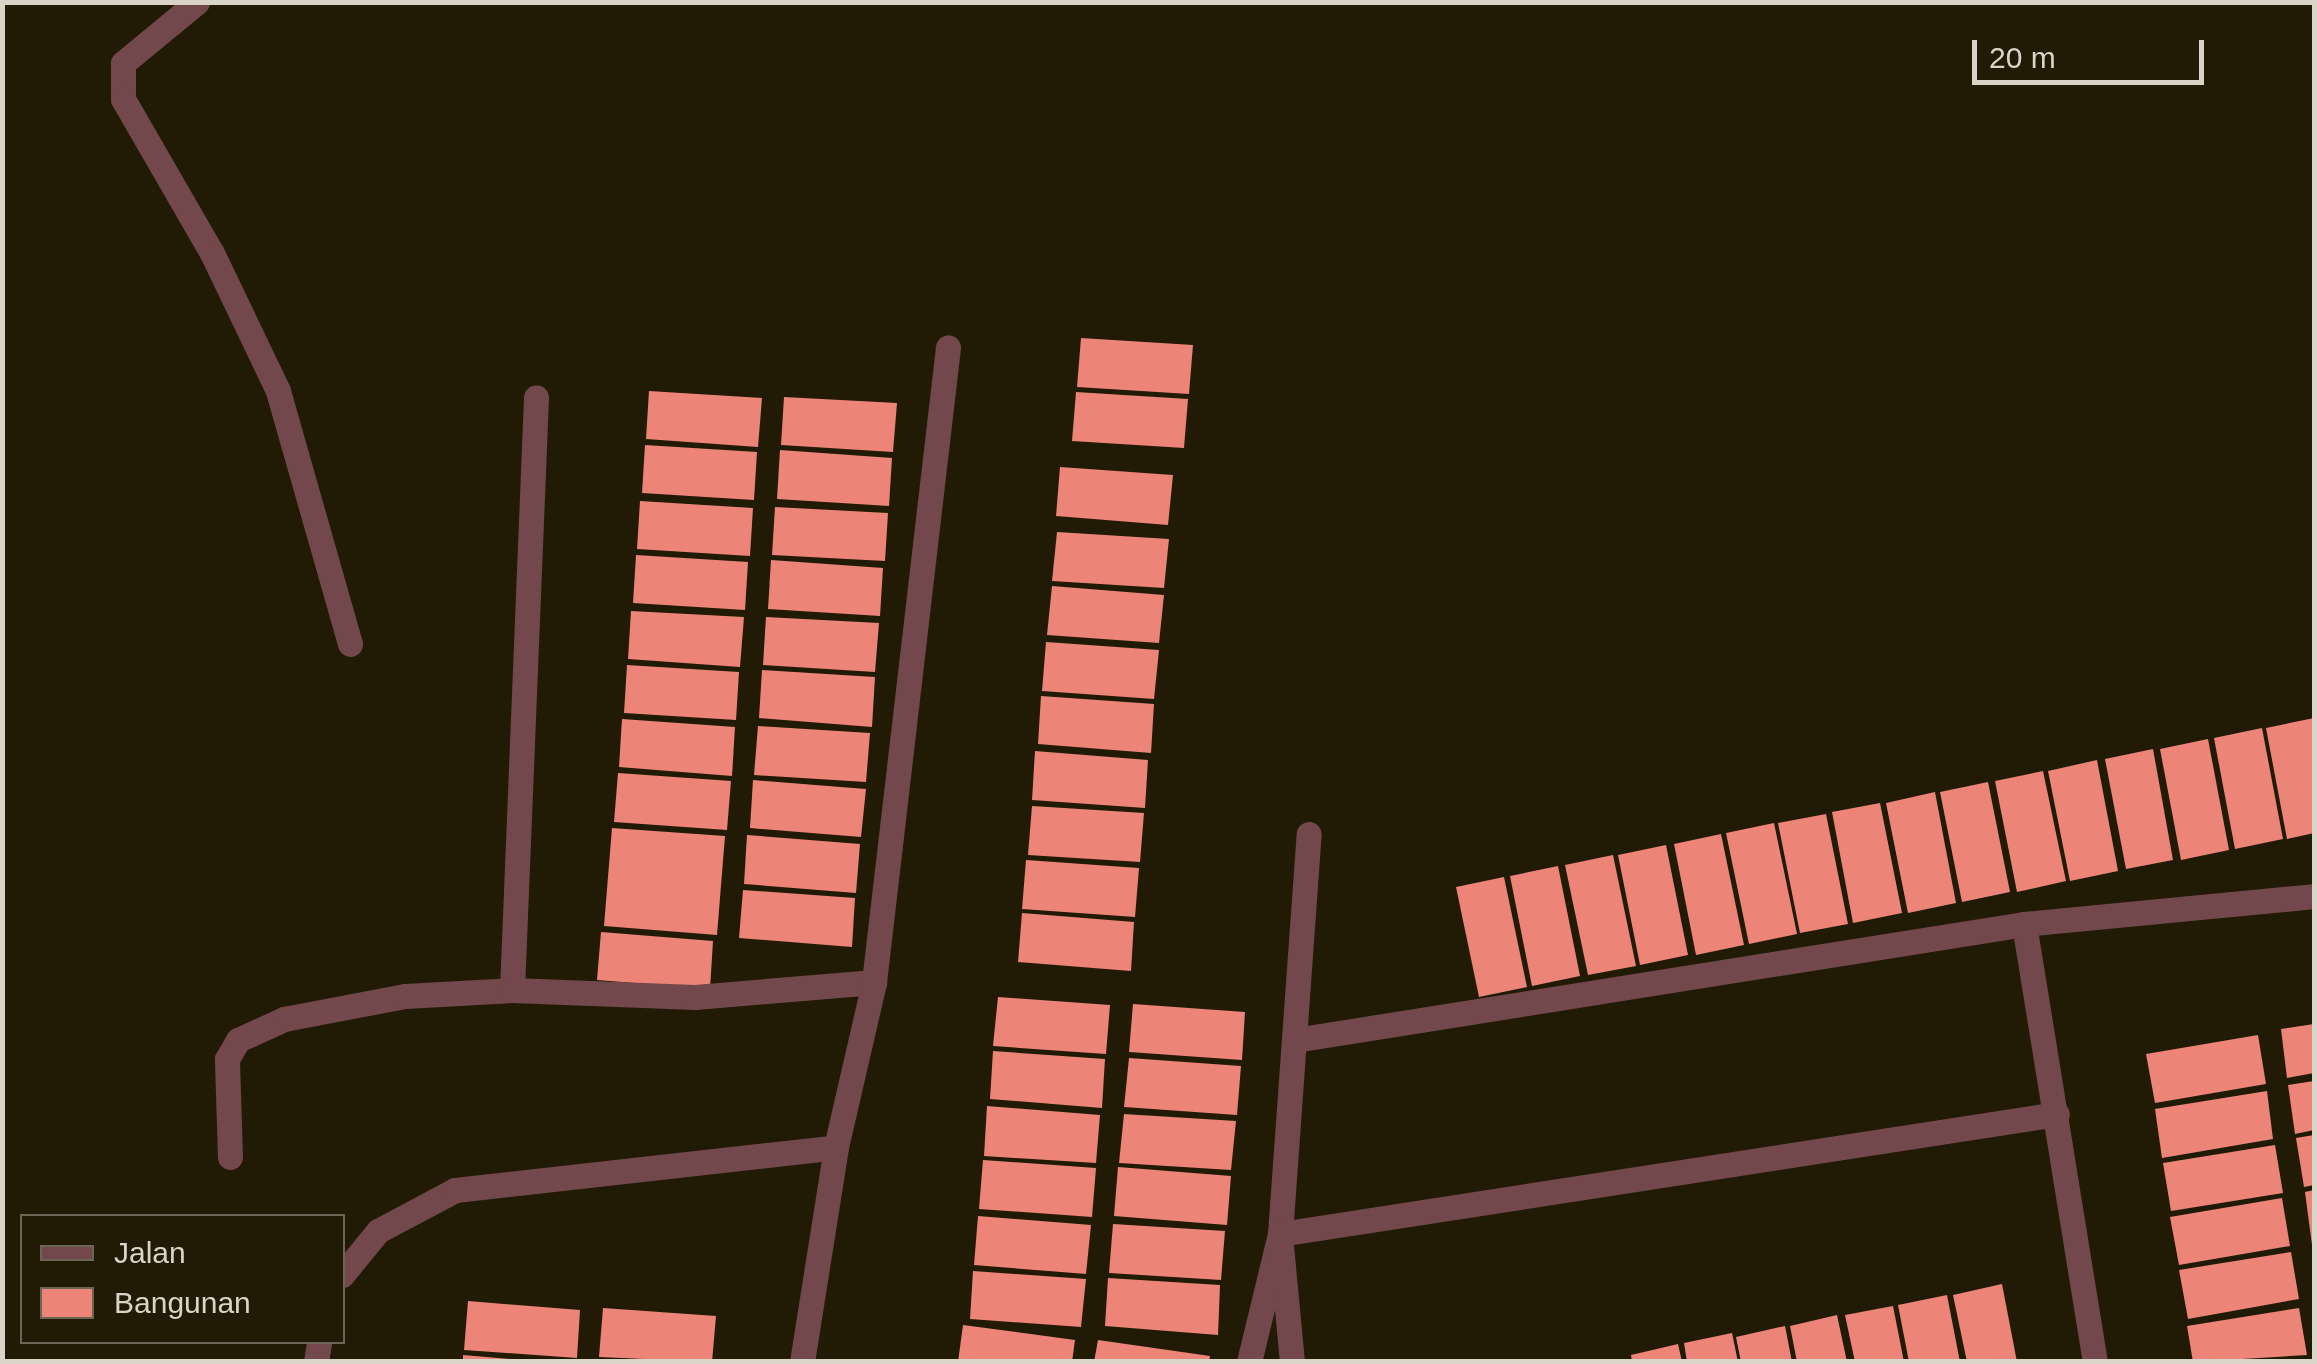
<!DOCTYPE html>
<style>
body{margin:0}
#map{position:relative;width:2317px;height:1364px;overflow:hidden;background:#211b06;font-family:Arial,sans-serif}
div>[style]{position:absolute}
[style*='--x']{left:calc(var(--x)*1px);top:calc(var(--y)*1px);width:calc(var(--w)*1px);rotate:calc(var(--a)*1deg)}
.building>*{inset:0;background:#ec8477}
.minor>*{height:25px;margin:-12.5px;padding:0 12.5px;transform-origin:12.5px;border-radius:12.5px;background:#73484c}
span{translate:-50% -50%;white-space:nowrap;text-align:center;line-height:1.15;-webkit-text-stroke:10px #211b06;paint-order:stroke}
.frame{position:absolute;inset:0;border:5px solid #d8d5c8;pointer-events:none}
.legend{position:absolute;left:20px;top:1214px;width:325px;height:130px;box-sizing:border-box;background:#211b06;border:2px solid #6a6554;margin:0;padding:12px 18px;list-style:none;font-size:30px;color:#d8d5c8}
.legend li{display:flex;align-items:center;gap:20px;height:50px}
.legend b{width:50px;border:2px solid #6a6554}
.scale{position:absolute;left:1972px;top:40px;width:232px;height:45px;box-sizing:border-box;border:5px solid #d8d5c8;border-top:0;padding-left:12px;font-size:30px;line-height:35px;white-space:nowrap;color:#d8d5c8;-webkit-text-stroke:8px #211b06;paint-order:stroke}
</style>
<div id="map">
<div class="building">
<div style="clip-path:polygon(1081px 338px,1193px 345px,1189px 394px,1077px 387px)"></div>
<div style="clip-path:polygon(649px 391px,762px 398px,758px 447px,646px 439px)"></div>
<div style="clip-path:polygon(1076px 392px,1188px 399px,1184px 448px,1072px 441px)"></div>
<div style="clip-path:polygon(784px 397px,897px 403px,893px 452px,781px 445px)"></div>
<div style="clip-path:polygon(645px 445px,757px 452px,754px 500px,642px 493px)"></div>
<div style="clip-path:polygon(780px 450px,892px 458px,889px 506px,777px 499px)"></div>
<div style="clip-path:polygon(1060px 467px,1173px 475px,1168px 525px,1056px 516px)"></div>
<div style="clip-path:polygon(640px 501px,753px 508px,750px 556px,637px 549px)"></div>
<div style="clip-path:polygon(775px 507px,888px 513px,885px 561px,772px 555px)"></div>
<div style="clip-path:polygon(1057px 532px,1169px 539px,1164px 588px,1052px 581px)"></div>
<div style="clip-path:polygon(636px 555px,748px 562px,745px 610px,633px 603px)"></div>
<div style="clip-path:polygon(771px 560px,883px 568px,880px 616px,768px 609px)"></div>
<div style="clip-path:polygon(1052px 586px,1164px 595px,1159px 643px,1047px 635px)"></div>
<div style="clip-path:polygon(631px 611px,744px 617px,740px 667px,628px 659px)"></div>
<div style="clip-path:polygon(766px 617px,879px 623px,875px 672px,763px 665px)"></div>
<div style="clip-path:polygon(1046px 642px,1159px 650px,1154px 699px,1042px 691px)"></div>
<div style="clip-path:polygon(627px 665px,739px 672px,736px 720px,624px 713px)"></div>
<div style="clip-path:polygon(762px 670px,875px 677px,872px 727px,759px 718px)"></div>
<div style="clip-path:polygon(1041px 696px,1154px 704px,1151px 753px,1038px 744px)"></div>
<div style="clip-path:polygon(2314px 718px,2314px 833px,2287px 839px,2266px 728px)"></div>
<div style="clip-path:polygon(622px 719px,735px 727px,732px 776px,619px 767px)"></div>
<div style="clip-path:polygon(758px 726px,870px 733px,866px 782px,754px 775px)"></div>
<div style="clip-path:polygon(2262px 728px,2283px 839px,2235px 849px,2214px 738px)"></div>
<div style="clip-path:polygon(2208px 739px,2229px 850px,2181px 860px,2160px 749px)"></div>
<div style="clip-path:polygon(2153px 749px,2173px 860px,2126px 869px,2105px 759px)"></div>
<div style="clip-path:polygon(1035px 751px,1148px 760px,1145px 808px,1032px 800px)"></div>
<div style="clip-path:polygon(2097px 760px,2118px 871px,2070px 881px,2048px 771px)"></div>
<div style="clip-path:polygon(2043px 771px,2066px 881px,2017px 892px,1995px 781px)"></div>
<div style="clip-path:polygon(618px 773px,731px 781px,727px 830px,614px 822px)"></div>
<div style="clip-path:polygon(753px 780px,866px 789px,861px 837px,750px 828px)"></div>
<div style="clip-path:polygon(1988px 782px,2010px 892px,1962px 902px,1940px 792px)"></div>
<div style="clip-path:polygon(1935px 792px,1956px 903px,1908px 913px,1886px 803px)"></div>
<div style="clip-path:polygon(1880px 803px,1902px 913px,1853px 923px,1832px 812px)"></div>
<div style="clip-path:polygon(1032px 806px,1144px 813px,1140px 862px,1028px 855px)"></div>
<div style="clip-path:polygon(1826px 814px,1848px 924px,1800px 933px,1778px 823px)"></div>
<div style="clip-path:polygon(1774px 823px,1797px 934px,1749px 944px,1726px 833px)"></div>
<div style="clip-path:polygon(612px 828px,725px 836px,717px 935px,604px 926px)"></div>
<div style="clip-path:polygon(1721px 834px,1744px 945px,1696px 955px,1674px 844px)"></div>
<div style="clip-path:polygon(747px 835px,860px 844px,856px 893px,744px 884px)"></div>
<div style="clip-path:polygon(1666px 845px,1688px 955px,1640px 965px,1618px 855px)"></div>
<div style="clip-path:polygon(1613px 855px,1636px 966px,1588px 975px,1565px 865px)"></div>
<div style="clip-path:polygon(1026px 860px,1139px 868px,1135px 917px,1022px 909px)"></div>
<div style="clip-path:polygon(1558px 866px,1580px 976px,1532px 986px,1510px 876px)"></div>
<div style="clip-path:polygon(1504px 877px,1527px 987px,1479px 997px,1456px 887px)"></div>
<div style="clip-path:polygon(743px 890px,855px 898px,852px 947px,739px 938px)"></div>
<div style="clip-path:polygon(1022px 913px,1134px 922px,1131px 971px,1018px 962px)"></div>
<div style="clip-path:polygon(601px 932px,713px 941px,710px 989px,597px 980px)"></div>
<div style="clip-path:polygon(998px 997px,1110px 1005px,1106px 1054px,993px 1046px)"></div>
<div style="clip-path:polygon(1133px 1004px,1245px 1012px,1242px 1060px,1129px 1052px)"></div>
<div style="clip-path:polygon(2314px 1024px,2314px 1073px,2287px 1078px,2281px 1029px)"></div>
<div style="clip-path:polygon(2258px 1035px,2266px 1084px,2155px 1103px,2146px 1054px)"></div>
<div style="clip-path:polygon(993px 1051px,1105px 1059px,1102px 1108px,990px 1099px)"></div>
<div style="clip-path:polygon(1129px 1058px,1241px 1066px,1237px 1115px,1124px 1107px)"></div>
<div style="clip-path:polygon(2314px 1081px,2314px 1130px,2295px 1134px,2288px 1085px)"></div>
<div style="clip-path:polygon(2267px 1091px,2273px 1139px,2162px 1158px,2155px 1109px)"></div>
<div style="clip-path:polygon(987px 1106px,1100px 1115px,1096px 1163px,984px 1156px)"></div>
<div style="clip-path:polygon(1124px 1114px,1236px 1121px,1231px 1170px,1119px 1163px)"></div>
<div style="clip-path:polygon(2314px 1135px,2314px 1185px,2304px 1187px,2296px 1138px)"></div>
<div style="clip-path:polygon(2275px 1145px,2283px 1193px,2171px 1211px,2163px 1163px)"></div>
<div style="clip-path:polygon(983px 1160px,1096px 1168px,1092px 1217px,979px 1209px)"></div>
<div style="clip-path:polygon(1118px 1167px,1231px 1176px,1227px 1225px,1114px 1216px)"></div>
<div style="clip-path:polygon(2314px 1190px,2314px 1245px,2312px 1245px,2305px 1192px)"></div>
<div style="clip-path:polygon(2282px 1198px,2290px 1246px,2179px 1265px,2170px 1217px)"></div>
<div style="clip-path:polygon(978px 1216px,1091px 1225px,1086px 1274px,974px 1265px)"></div>
<div style="clip-path:polygon(1113px 1224px,1225px 1231px,1221px 1280px,1109px 1273px)"></div>
<div style="clip-path:polygon(2291px 1252px,2299px 1299px,2188px 1319px,2179px 1270px)"></div>
<div style="clip-path:polygon(973px 1271px,1086px 1279px,1081px 1327px,970px 1319px)"></div>
<div style="clip-path:polygon(1108px 1278px,1220px 1285px,1218px 1335px,1105px 1326px)"></div>
<div style="clip-path:polygon(2002px 1284px,2017px 1362px,1967px 1362px,1953px 1295px)"></div>
<div style="clip-path:polygon(1947px 1295px,1960px 1362px,1909px 1362px,1898px 1305px)"></div>
<div style="clip-path:polygon(468px 1301px,580px 1310px,577px 1358px,464px 1350px)"></div>
<div style="clip-path:polygon(1893px 1306px,1904px 1362px,1855px 1362px,1845px 1315px)"></div>
<div style="clip-path:polygon(603px 1308px,716px 1316px,712px 1362px,599px 1357px)"></div>
<div style="clip-path:polygon(2299px 1308px,2307px 1355px,2193px 1362px,2187px 1326px)"></div>
<div style="clip-path:polygon(1837px 1315px,1847px 1362px,1797px 1362px,1790px 1326px)"></div>
<div style="clip-path:polygon(963px 1325px,1075px 1340px,1072px 1362px,958px 1362px)"></div>
<div style="clip-path:polygon(1785px 1326px,1792px 1362px,1741px 1362px,1736px 1337px)"></div>
<div style="clip-path:polygon(1732px 1333px,1738px 1362px,1687px 1362px,1684px 1343px)"></div>
<div style="clip-path:polygon(1098px 1340px,1210px 1356px,1209px 1362px,1094px 1362px)"></div>
<div style="clip-path:polygon(1678px 1344px,1682px 1362px,1632px 1362px,1631px 1355px)"></div>
<div style="clip-path:polygon(463px 1355px,511px 1359px,511px 1362px,463px 1362px)"></div>
</div>
<div class="minor">
<div style="--x:197;--y:2;--w:96;--a:140.5"></div>
<div style="--x:123;--y:63;--w:36;--a:90"></div>
<div style="--x:123;--y:99;--w:178;--a:60"></div>
<div style="--x:212;--y:253;--w:153;--a:64.4"></div>
<div style="--x:278;--y:391;--w:263;--a:74.1"></div>
<div style="--x:2024;--y:924;--w:444;--a:80.8"></div>
<div style="--x:512;--y:990;--w:593;--a:-87.68"></div>
<div style="--x:1295;--y:1040;--w:738;--a:-9.04"></div>
<div style="--x:2024;--y:924;--w:291;--a:-5.5"></div>
<div style="--x:230;--y:1157;--w:98;--a:-91.8"></div>
<div style="--x:227;--y:1059;--w:22;--a:-60"></div>
<div style="--x:238;--y:1040;--w:51;--a:-24.5"></div>
<div style="--x:284;--y:1019;--w:123;--a:-10.8"></div>
<div style="--x:405;--y:996;--w:107;--a:-3.2"></div>
<div style="--x:512;--y:990;--w:183;--a:2.2"></div>
<div style="--x:695;--y:997;--w:180;--a:-4.8"></div>
<div style="--x:342;--y:1275;--w:57;--a:-50.7"></div>
<div style="--x:378;--y:1231;--w:87;--a:-28"></div>
<div style="--x:455;--y:1190;--w:383;--a:-6.4"></div>
<div style="--x:316;--y:1362;--w:20;--a:-81"></div>
<div style="--x:802;--y:1362;--w:218;--a:-81"></div>
<div style="--x:836;--y:1147;--w:169;--a:-77"></div>
<div style="--x:874;--y:982;--w:639;--a:-83.35"></div>
<div style="--x:1249;--y:1362;--w:132;--a:-76.4"></div>
<div style="--x:1280;--y:1234;--w:401;--a:-85.9"></div>
<div style="--x:1292;--y:1362;--w:129;--a:-95.4"></div>
<div style="--x:1280;--y:1234;--w:786;--a:-8.78"></div>
</div>
<div class="frame"></div>
<ul class="legend">
<li><b style="height:12px;background:#73484c"></b>Jalan</li>
<li><b style="height:28px;background:#ec8477"></b>Bangunan</li>
</ul>
<div class="scale">20 m</div>
</div>
